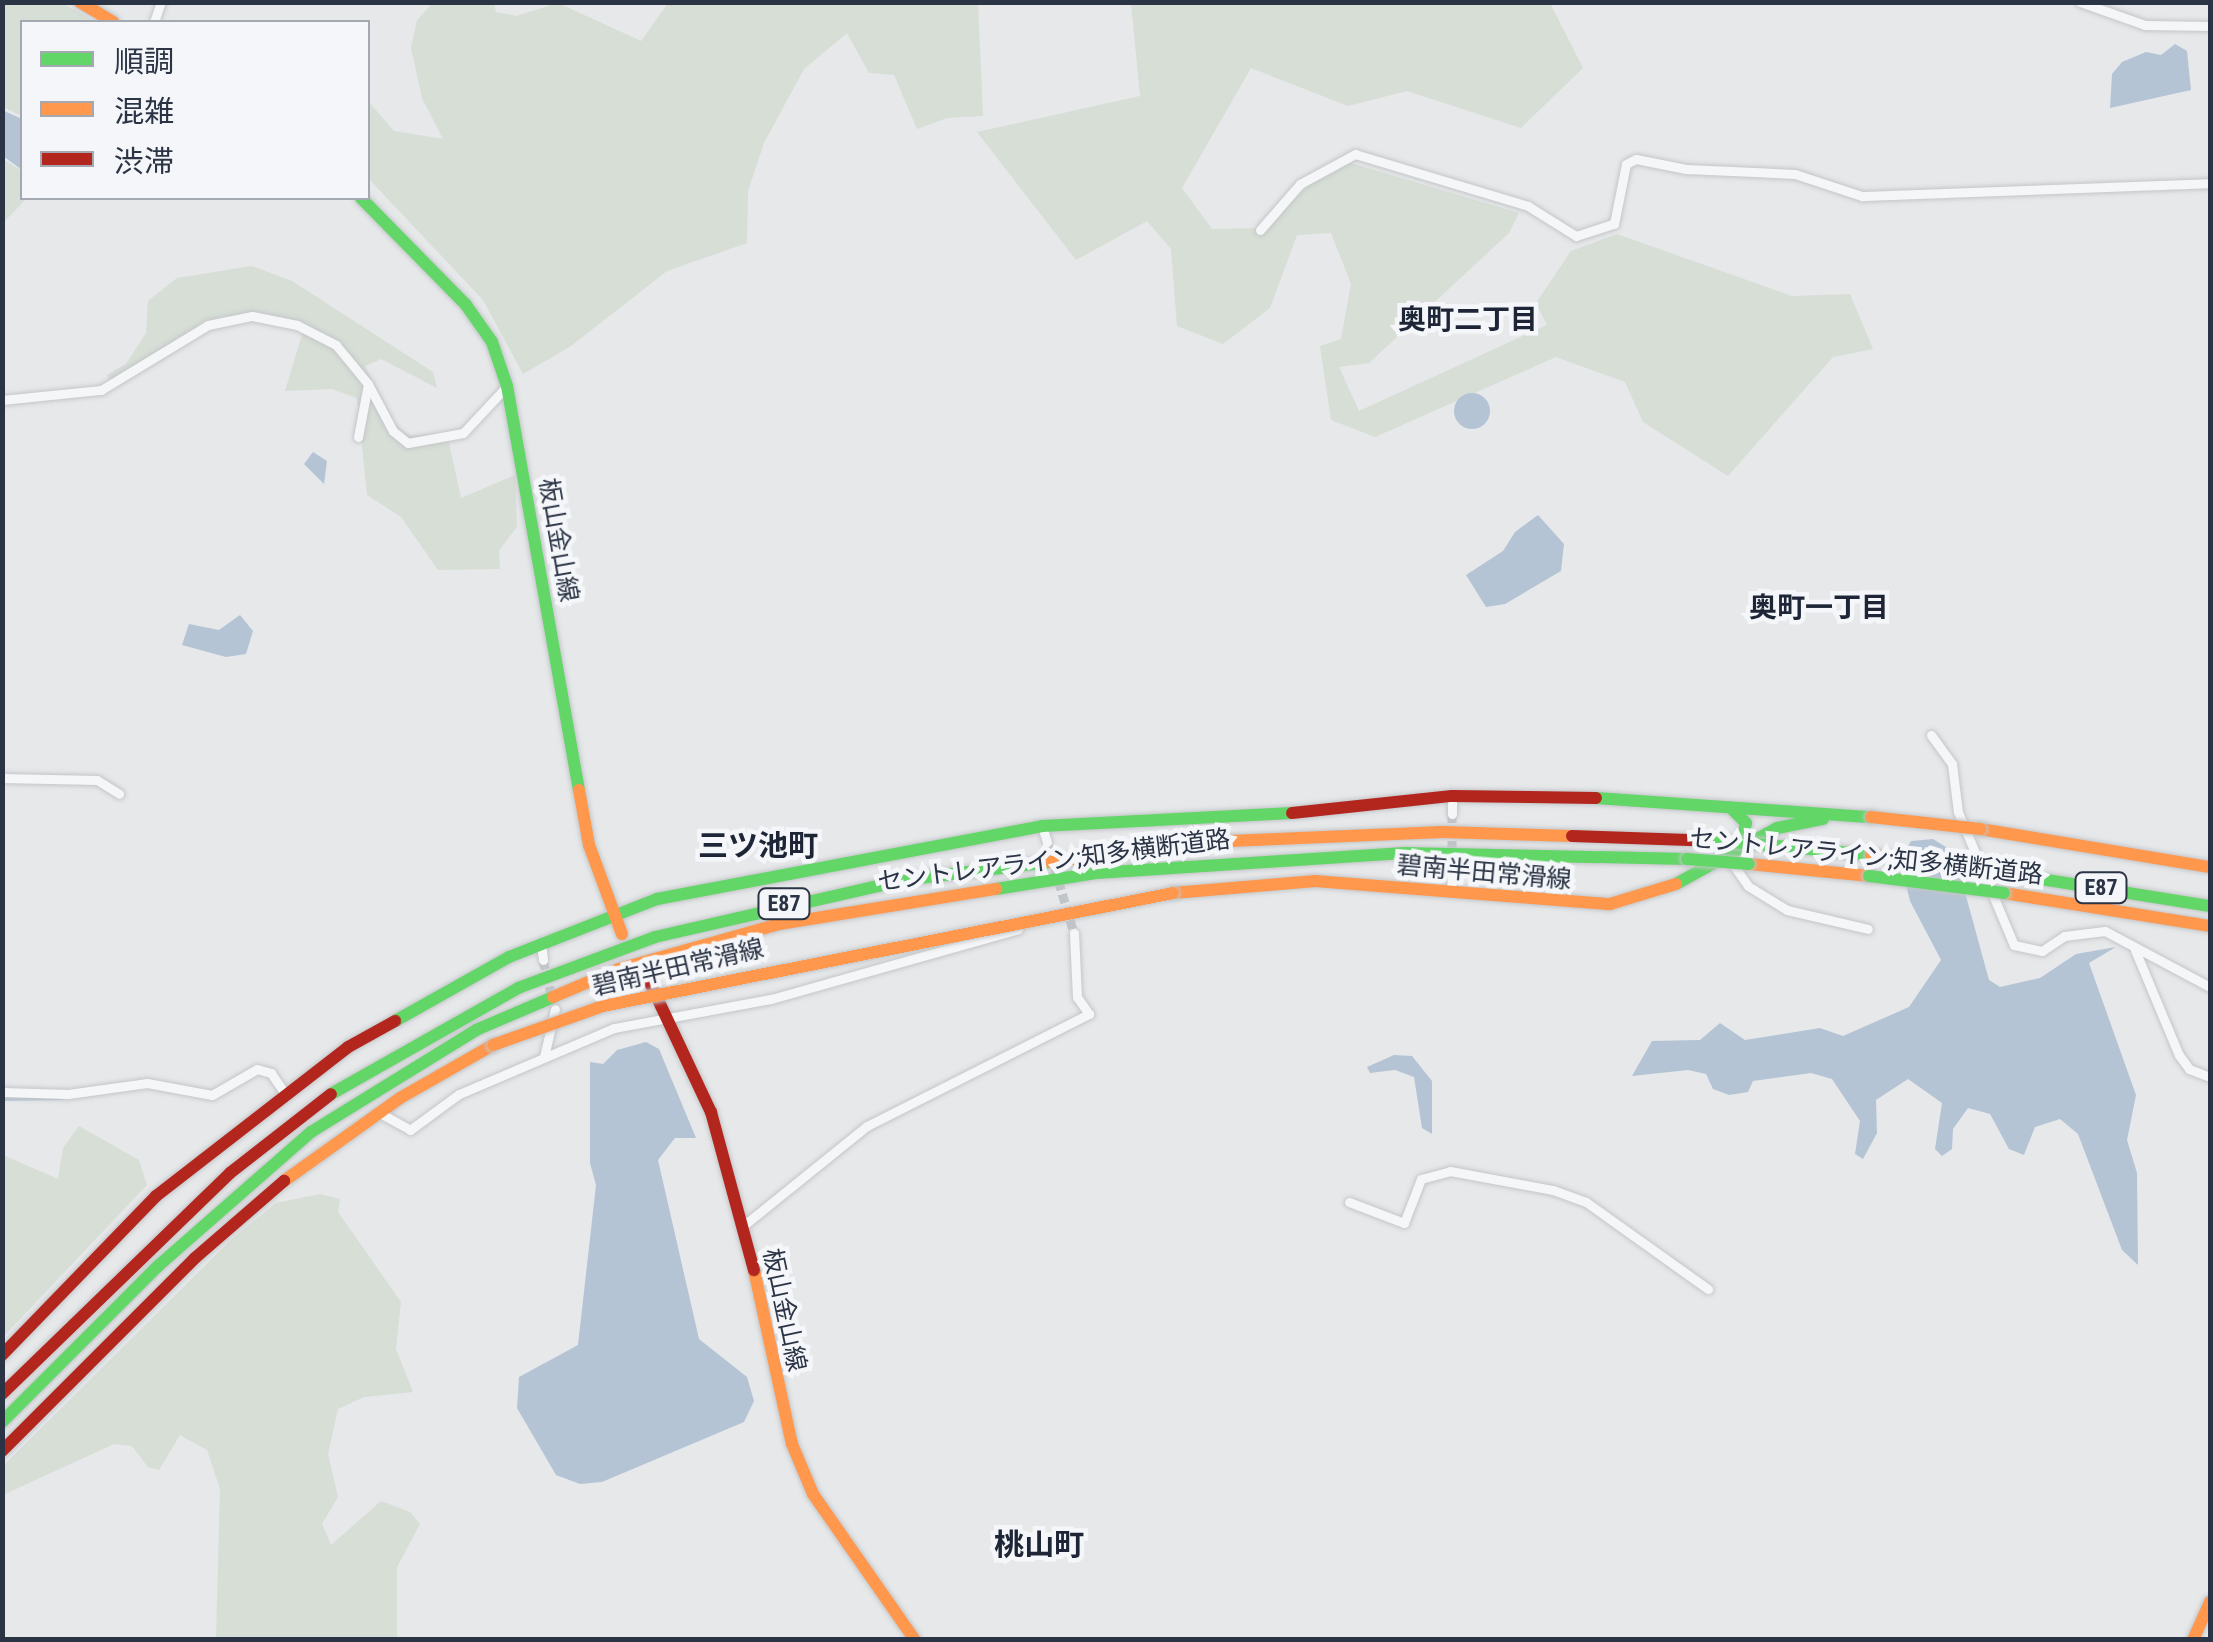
<!DOCTYPE html>
<meta charset="utf-8">
<style>
body{margin:0}
#map{position:relative;width:2213px;height:1642px;overflow:hidden;background:#e6e8ea;font-family:"Roboto Condensed","Noto Sans JP",sans-serif}
div>[style]{position:absolute}
[style*='--x']{left:calc(var(--x)*1px);top:calc(var(--y)*1px);width:calc(var(--w)*1px);rotate:calc(var(--a)*1deg)}
.green>*{inset:0;background:#d6ded6}
.water>*{inset:0;background:#b4c4d5}
.round{border-radius:50%}
.stream>*{height:4px;margin:-2px;padding:0 2px;transform-origin:2px;border-radius:2px;background:#b4c4d5}
.street-tunnel>*{height:9px;margin-top:-4.5px;transform-origin:0;background:repeating-linear-gradient(90deg,#c1c4c9 0 9px,transparent 0 13.5px)}
.roads{filter:drop-shadow(0 0 2px #c4c6c8) drop-shadow(0 0 2px #c4c6c8)}
.street>*{height:9px;margin:-4.5px;padding:0 4.5px;transform-origin:4.5px;border-radius:4.5px;background:#f5f6f7}
.fast>*{height:12px;margin:-6px;padding:0 6px;transform-origin:6px;border-radius:6px;background:#63d668}
.slow>*{height:12px;margin:-6px;padding:0 6px;transform-origin:6px;border-radius:6px;background:#ff974d}
.jam>*{height:12px;margin:-6px;padding:0 6px;transform-origin:6px;border-radius:6px;background:#b3261e}
.bridges{filter:drop-shadow(0 0 2px #c4c6c8) drop-shadow(0 0 2px #c4c6c8)}
.fast-bridge>*{height:12px;margin:-6px;padding:0 6px;transform-origin:6px;border-radius:6px;background:#63d668}
.slow-bridge>*{height:12px;margin:-6px;padding:0 6px;transform-origin:6px;border-radius:6px;background:#ff974d}
span{translate:-50% -50%;white-space:nowrap;text-align:center;line-height:1.15;-webkit-text-stroke:9px #f4f6f9;paint-order:stroke}
.shield-label span{padding:2px 8px;background:#f4f6f9;border:2px solid;border-radius:8px;-webkit-text-stroke-width:0}
.shield-label{font-size:22px;color:#2b3445;font-weight:700}
.street-label{font-size:25px;color:#2b3445}
.neighbourhood-label{font-size:28px;color:#1d2536;font-weight:700}
.quarter-label{font-size:30px;color:#1d2536;font-weight:700}
.frame{position:absolute;inset:0;border:5px solid #2b3445;pointer-events:none}
.legend{position:absolute;left:20px;top:20px;width:350px;height:180px;box-sizing:border-box;background:#f4f6f9;border:2px solid #a4a8b1;margin:0;padding:12px 18px;list-style:none;font-size:30px;color:#2b3445}
.legend li{display:flex;align-items:center;gap:20px;height:50px}
.legend b{width:50px;border:2px solid #a4a8b1}
</style>
<div id="map">
<div class="green">
<div style="clip-path:polygon(3px 2px,62px 3px,96px 22px,22px 22px,22px 116px,3px 107px)"></div>
<div style="clip-path:polygon(433px 3px,494px 3px,496px 12px,516px 16px,558px 3px,641px 41px,668px 3px,978px 3px,983px 116px,947px 118px,917px 129px,894px 75px,869px 73px,847px 33px,804px 69px,764px 143px,748px 191px,747px 243px,667px 271px,571px 346px,523px 374px,483px 300px,368px 178px,368px 101px,394px 131px,443px 139px,422px 98px,411px 48px,417px 20px)"></div>
<div style="clip-path:polygon(1131px 3px,1550px 3px,1583px 68px,1521px 128px,1407px 91px,1348px 106px,1251px 68px,1182px 188px,1212px 229px,1263px 228px,1337px 159px,1519px 213px,1509px 233px,1369px 363px,1339px 367px,1359px 411px,1547px 325px,1536px 303px,1571px 251px,1617px 234px,1792px 296px,1850px 294px,1873px 349px,1833px 357px,1728px 476px,1643px 422px,1625px 382px,1556px 357px,1375px 437px,1331px 420px,1320px 346px,1341px 339px,1351px 284px,1331px 233px,1297px 235px,1270px 308px,1223px 344px,1177px 326px,1171px 249px,1147px 221px,1076px 260px,977px 132px,1140px 96px)"></div>
<div style="clip-path:polygon(3px 159px,22px 171px,27px 198px,3px 223px)"></div>
<div style="clip-path:polygon(252px 266px,292px 281px,433px 372px,437px 388px,381px 359px,365px 366px,395px 424px,409px 435px,447px 434px,461px 498px,515px 475px,517px 527px,499px 550px,500px 569px,438px 570px,401px 517px,367px 495px,357px 398px,332px 389px,285px 391px,305px 325px,279px 317px,221px 316px,110px 381px,107px 375px,126px 364px,146px 333px,148px 301px,177px 278px)"></div>
<div style="clip-path:polygon(79px 1126px,139px 1160px,147px 1185px,3px 1337px,3px 1155px,58px 1179px,63px 1148px)"></div>
<div style="clip-path:polygon(320px 1194px,340px 1199px,338px 1212px,401px 1302px,396px 1349px,413px 1392px,364px 1397px,338px 1409px,328px 1454px,338px 1497px,322px 1524px,331px 1545px,381px 1501px,410px 1512px,420px 1524px,397px 1567px,397px 1639px,216px 1639px,220px 1489px,207px 1450px,180px 1435px,159px 1470px,148px 1467px,132px 1446px,114px 1444px,3px 1495px,3px 1466px,233px 1238px,276px 1203px)"></div>
</div>
<div class="water">
<div style="clip-path:polygon(2175px 44px,2187px 51px,2191px 90px,2110px 108px,2112px 74px,2122px 62px,2146px 52px,2161px 55px)"></div>
<div style="clip-path:polygon(2px 110px,22px 119px,22px 170px,3px 156px)"></div>
<div class="round" style="left:1454px;top:393px;width:36px;height:36px"></div>
<div style="clip-path:polygon(313px 452px,327px 461px,324px 484px,304px 464px)"></div>
<div style="clip-path:polygon(1538px 515px,1564px 544px,1561px 571px,1505px 604px,1486px 607px,1466px 575px,1503px 551px,1515px 532px)"></div>
<div style="clip-path:polygon(240px 615px,253px 631px,246px 654px,226px 657px,182px 645px,189px 624px,219px 630px)"></div>
<div style="clip-path:polygon(1933px 839px,1954px 852px,1989px 980px,2000px 987px,2040px 978px,2076px 954px,2116px 947px,2089px 963px,2136px 1095px,2127px 1140px,2137px 1173px,2138px 1265px,2122px 1250px,2078px 1134px,2060px 1119px,2035px 1127px,2024px 1155px,2009px 1149px,1990px 1114px,1968px 1108px,1953px 1129px,1952px 1149px,1942px 1156px,1935px 1149px,1942px 1103px,1908px 1079px,1876px 1100px,1877px 1133px,1863px 1159px,1855px 1154px,1860px 1121px,1832px 1079px,1811px 1073px,1753px 1081px,1748px 1092px,1729px 1095px,1713px 1089px,1706px 1074px,1688px 1070px,1632px 1076px,1652px 1041px,1700px 1040px,1720px 1023px,1745px 1040px,1820px 1028px,1843px 1036px,1909px 1007px,1941px 960px,1910px 901px,1900px 859px,1911px 841px)"></div>
<div style="clip-path:polygon(646px 1042px,659px 1049px,696px 1138px,675px 1138px,658px 1160px,699px 1339px,747px 1377px,754px 1401px,744px 1422px,602px 1482px,580px 1484px,556px 1475px,517px 1408px,519px 1377px,578px 1345px,596px 1185px,590px 1163px,590px 1062px,603px 1064px,617px 1050px)"></div>
<div style="clip-path:polygon(1394px 1055px,1412px 1056px,1432px 1081px,1432px 1134px,1422px 1128px,1414px 1077px,1395px 1070px,1370px 1073px,1367px 1067px)"></div>
</div>
<div class="stream">
<div style="--x:2;--y:1099;--w:60;--a:-1"></div>
</div>
<div class="street-tunnel">
<div style="--x:1452;--y:814;--w:57;--a:90"></div>
<div style="--x:1047;--y:842;--w:95;--a:73.5"></div>
<div style="--x:543;--y:960;--w:42;--a:76.3"></div>
</div>
<div class="roads">
<div class="street">
<div style="--x:2080;--y:2;--w:69;--a:19.5"></div>
<div style="--x:2145;--y:25;--w:65;--a:0.9"></div>
<div style="--x:154;--y:22;--w:21;--a:-71"></div>
<div style="--x:1260;--y:230;--w:61;--a:-49"></div>
<div style="--x:1300;--y:184;--w:63;--a:-28.6"></div>
<div style="--x:1355;--y:154;--w:181;--a:16.7"></div>
<div style="--x:1528;--y:206;--w:57;--a:32"></div>
<div style="--x:1576;--y:236;--w:40;--a:-18"></div>
<div style="--x:1614;--y:224;--w:61;--a:-78.7"></div>
<div style="--x:1626;--y:164;--w:11;--a:-27"></div>
<div style="--x:1636;--y:159;--w:51;--a:11.3"></div>
<div style="--x:1686;--y:169;--w:109;--a:2.6"></div>
<div style="--x:1795;--y:174;--w:71;--a:18.2"></div>
<div style="--x:1862;--y:196;--w:348;--a:-2.1"></div>
<div style="--x:2;--y:400;--w:100;--a:-5.8"></div>
<div style="--x:101;--y:390;--w:125;--a:-31.3"></div>
<div style="--x:208;--y:325;--w:45;--a:-11.6"></div>
<div style="--x:252;--y:316;--w:46;--a:11.3"></div>
<div style="--x:297;--y:325;--w:44;--a:27.1"></div>
<div style="--x:336;--y:345;--w:50;--a:50.6"></div>
<div style="--x:368;--y:384;--w:53;--a:62"></div>
<div style="--x:393;--y:431;--w:19;--a:39"></div>
<div style="--x:408;--y:443;--w:56;--a:-10.3"></div>
<div style="--x:463;--y:433;--w:64;--a:-46.9"></div>
<div style="--x:358;--y:437;--w:54;--a:-79.3"></div>
<div style="--x:1931;--y:735;--w:36;--a:54"></div>
<div style="--x:1952;--y:764;--w:48;--a:82.9"></div>
<div style="--x:1958;--y:812;--w:144;--a:67.2"></div>
<div style="--x:2014;--y:945;--w:29;--a:12"></div>
<div style="--x:2042;--y:951;--w:27;--a:-34"></div>
<div style="--x:2064;--y:936;--w:41;--a:-7"></div>
<div style="--x:2105;--y:931;--w:119;--a:28.1"></div>
<div style="--x:2;--y:778;--w:95;--a:1.2"></div>
<div style="--x:97;--y:780;--w:26;--a:32"></div>
<div style="--x:1452;--y:796;--w:18;--a:90"></div>
<div style="--x:1042;--y:826;--w:17;--a:73"></div>
<div style="--x:1732;--y:863;--w:28;--a:55"></div>
<div style="--x:1748;--y:886;--w:46;--a:31.6"></div>
<div style="--x:1787;--y:910;--w:83;--a:13.2"></div>
<div style="--x:1451;--y:892;--w:21;--a:-87"></div>
<div style="--x:541;--y:943;--w:17;--a:83"></div>
<div style="--x:2135;--y:950;--w:114;--a:67.3"></div>
<div style="--x:2179;--y:1055;--w:17;--a:54"></div>
<div style="--x:2189;--y:1069;--w:22;--a:21"></div>
<div style="--x:544;--y:1057;--w:49;--a:-77.1"></div>
<div style="--x:2;--y:1092;--w:66;--a:1.7"></div>
<div style="--x:68;--y:1094;--w:80;--a:-7.9"></div>
<div style="--x:147;--y:1083;--w:66;--a:10.5"></div>
<div style="--x:212;--y:1095;--w:52;--a:-30"></div>
<div style="--x:257;--y:1069;--w:15;--a:16"></div>
<div style="--x:271;--y:1073;--w:23;--a:56"></div>
<div style="--x:378;--y:1112;--w:37;--a:29"></div>
<div style="--x:410;--y:1130;--w:61;--a:-36.3"></div>
<div style="--x:459;--y:1094;--w:168;--a:-23.1"></div>
<div style="--x:614;--y:1028;--w:160;--a:-10.5"></div>
<div style="--x:771;--y:999;--w:257;--a:-15.8"></div>
<div style="--x:1349;--y:1202;--w:59;--a:20.9"></div>
<div style="--x:1404;--y:1223;--w:47;--a:-68.9"></div>
<div style="--x:1421;--y:1179;--w:30;--a:-15"></div>
<div style="--x:1450;--y:1171;--w:105;--a:10.5"></div>
<div style="--x:1553;--y:1190;--w:35;--a:20"></div>
<div style="--x:1586;--y:1202;--w:150;--a:35.5"></div>
<div style="--x:743;--y:1226;--w:159;--a:-38.9"></div>
<div style="--x:867;--y:1126;--w:249;--a:-26.8"></div>
<div style="--x:1089;--y:1014;--w:21;--a:-125"></div>
<div style="--x:1077;--y:997;--w:64;--a:-92.7"></div>
</div>
<div class="fast">
<div style="--x:361;--y:198;--w:150;--a:45.5"></div>
<div style="--x:466;--y:305;--w:45;--a:54.9"></div>
<div style="--x:492;--y:342;--w:46;--a:71.2"></div>
<div style="--x:507;--y:386;--w:410;--a:79.9"></div>
<div style="--x:1596;--y:798;--w:276;--a:4"></div>
<div style="--x:1733;--y:810;--w:18;--a:45"></div>
<div style="--x:1746;--y:823;--w:25;--a:102"></div>
<div style="--x:1789;--y:847;--w:82;--a:5.6"></div>
<div style="--x:1991;--y:871;--w:222;--a:9.1"></div>
<div style="--x:1676;--y:884;--w:115;--a:-29"></div>
<div style="--x:1777;--y:828;--w:47;--a:-11.1"></div>
<div style="--x:996;--y:889;--w:101;--a:-9.1"></div>
<div style="--x:1096;--y:873;--w:309;--a:-3.7"></div>
<div style="--x:1404;--y:853;--w:283;--a:1.2"></div>
<div style="--x:395;--y:1021;--w:131;--a:-29.3"></div>
<div style="--x:509;--y:957;--w:159;--a:-21.4"></div>
<div style="--x:657;--y:899;--w:392;--a:-10.7"></div>
<div style="--x:1042;--y:826;--w:250;--a:-3"></div>
<div style="--x:331;--y:1094;--w:215;--a:-29.5"></div>
<div style="--x:518;--y:988;--w:146;--a:-20.4"></div>
<div style="--x:655;--y:937;--w:254;--a:-12.9"></div>
<div style="--x:903;--y:880;--w:148;--a:-7"></div>
<div style="--x:2;--y:1422;--w:221;--a:-45"></div>
<div style="--x:158;--y:1266;--w:203;--a:-41.2"></div>
<div style="--x:311;--y:1132;--w:194;--a:-31.7"></div>
<div style="--x:476;--y:1030;--w:84;--a:-23.2"></div>
</div>
<div class="slow">
<div style="--x:80;--y:2;--w:39;--a:31"></div>
<div style="--x:579;--y:790;--w:56;--a:79.7"></div>
<div style="--x:589;--y:845;--w:95;--a:69.7"></div>
<div style="--x:1980;--y:829;--w:233;--a:9.4"></div>
<div style="--x:1050;--y:862;--w:157;--a:-7.3"></div>
<div style="--x:1206;--y:842;--w:236;--a:-2.4"></div>
<div style="--x:1442;--y:832;--w:130;--a:1.8"></div>
<div style="--x:1749;--y:864;--w:121;--a:5.7"></div>
<div style="--x:1173;--y:893;--w:143;--a:-4.8"></div>
<div style="--x:1315;--y:881;--w:296;--a:4.5"></div>
<div style="--x:1610;--y:904;--w:69;--a:-16.9"></div>
<div style="--x:2004;--y:893;--w:209;--a:9.1"></div>
<div style="--x:553;--y:997;--w:72;--a:-23"></div>
<div style="--x:619;--y:969;--w:166;--a:-15.7"></div>
<div style="--x:779;--y:924;--w:220;--a:-9.2"></div>
<div style="--x:284;--y:1181;--w:143;--a:-35.6"></div>
<div style="--x:400;--y:1098;--w:107;--a:-29.7"></div>
<div style="--x:754;--y:1270;--w:178;--a:77.7"></div>
<div style="--x:792;--y:1444;--w:54;--a:67.2"></div>
<div style="--x:813;--y:1494;--w:178;--a:55.1"></div>
<div style="--x:2193;--y:1640;--w:42;--a:-65.9"></div>
</div>
<div class="jam">
<div style="--x:1292;--y:813;--w:161;--a:-6.1"></div>
<div style="--x:1452;--y:796;--w:144;--a:0.8"></div>
<div style="--x:1572;--y:836;--w:146;--a:2"></div>
<div style="--x:645;--y:972;--w:155;--a:64.8"></div>
<div style="--x:711;--y:1112;--w:164;--a:74.8"></div>
<div style="--x:2;--y:1355;--w:221;--a:-45.9"></div>
<div style="--x:156;--y:1196;--w:243;--a:-37.8"></div>
<div style="--x:348;--y:1047;--w:54;--a:-29"></div>
<div style="--x:2;--y:1394;--w:318;--a:-44.1"></div>
<div style="--x:230;--y:1173;--w:128;--a:-38"></div>
<div style="--x:2;--y:1451;--w:273;--a:-45"></div>
<div style="--x:195;--y:1258;--w:118;--a:-40.9"></div>
</div>
</div>
<div class="bridges">
<div class="fast-bridge">
<div style="--x:1718;--y:841;--w:71;--a:4.8"></div>
<div style="--x:1687;--y:859;--w:62;--a:4.6"></div>
<div style="--x:1869;--y:876;--w:136;--a:7.2"></div>
</div>
<div class="slow-bridge">
<div style="--x:1871;--y:817;--w:110;--a:6.3"></div>
<div style="--x:1871;--y:855;--w:121;--a:7.6"></div>
<div style="--x:493;--y:1045;--w:117;--a:-19.5"></div>
<div style="--x:603;--y:1006;--w:581;--a:-11.21"></div>
</div>
</div>
<div class="shield-label">
<span style="left:2101px;top:888px">E87</span>
<span style="left:784px;top:904px">E87</span>
</div>
<div class="street-label">
<span style="left:558px;top:540px;rotate:80deg">板山金山線</span>
<span style="left:1866px;top:857px;rotate:6deg">セントレアライン;知多横断道路</span>
<span style="left:1054px;top:861px;rotate:-7deg">セントレアライン;知多横断道路</span>
<span style="left:1484px;top:873px;rotate:5deg">碧南半田常滑線</span>
<span style="left:678px;top:968px;rotate:-13deg">碧南半田常滑線</span>
<span style="left:784px;top:1310px;rotate:78deg">板山金山線</span>
</div>
<div class="neighbourhood-label">
<span style="left:1468px;top:320px">奥町二丁目</span>
<span style="left:1819px;top:608px">奥町一丁目</span>
</div>
<div class="quarter-label">
<span style="left:758px;top:846px">三ツ池町</span>
<span style="left:1039px;top:1545px">桃山町</span>
</div>
<div class="frame"></div>
<ul class="legend">
<li><b style="height:12px;background:#63d668"></b>順調</li>
<li><b style="height:12px;background:#ff974d"></b>混雑</li>
<li><b style="height:12px;background:#b3261e"></b>渋滞</li>
</ul>
</div>
